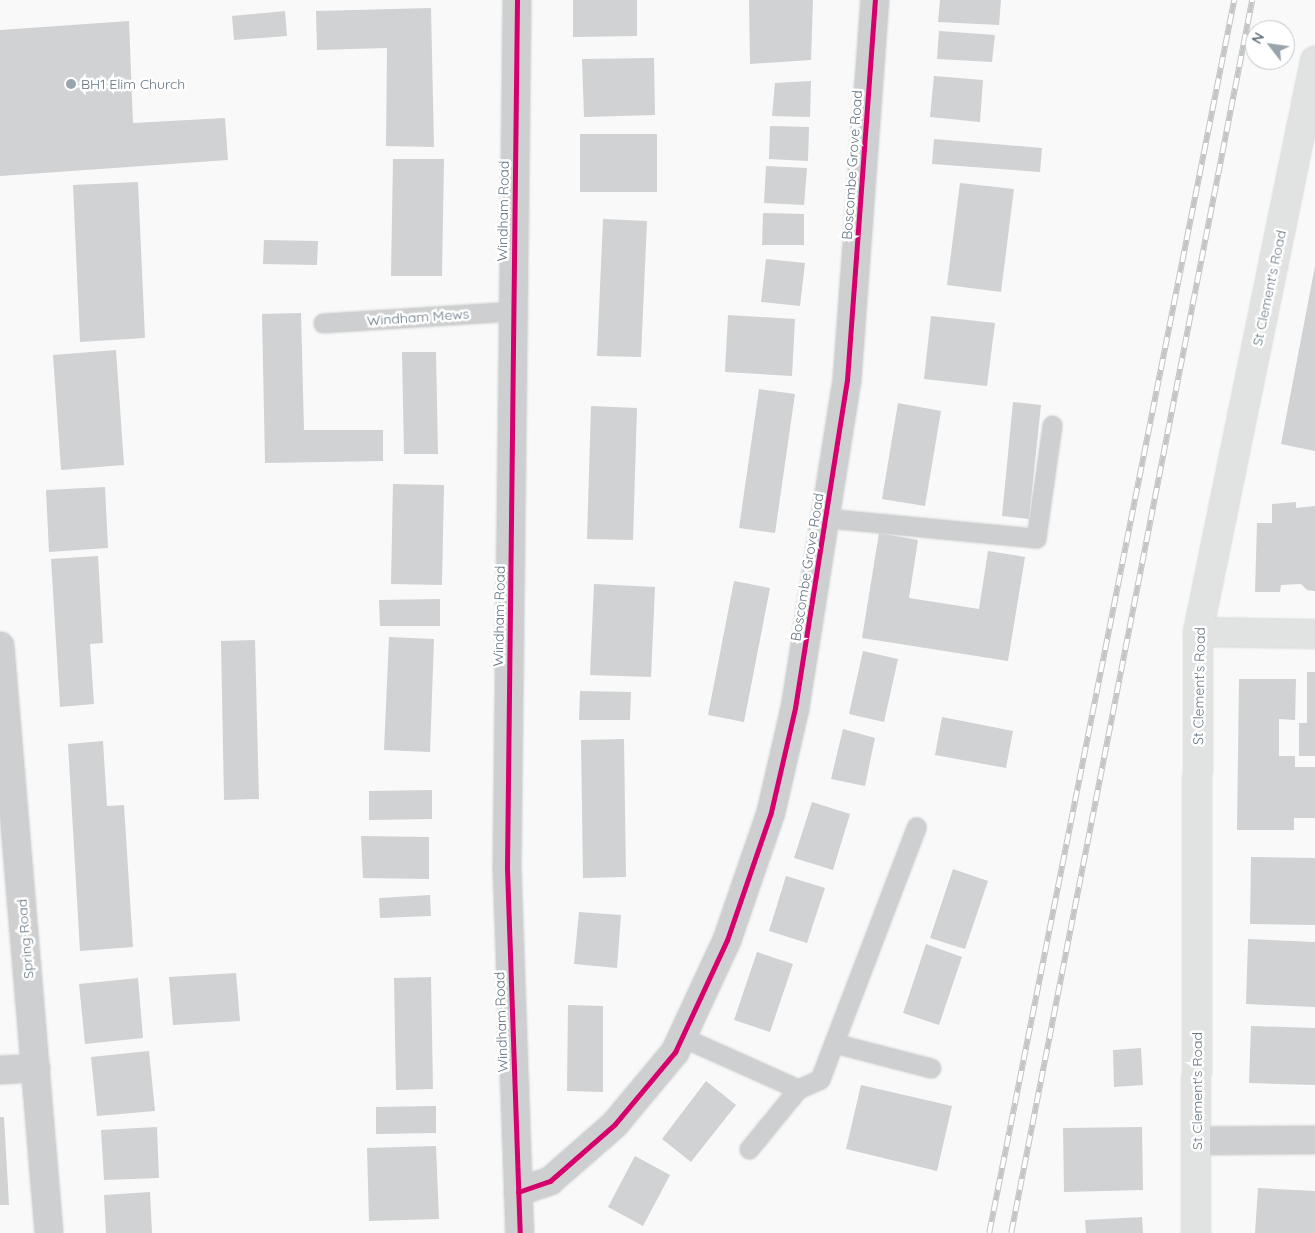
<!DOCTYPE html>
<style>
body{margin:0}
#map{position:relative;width:1315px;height:1233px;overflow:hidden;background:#f9f9f9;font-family:Quicksand,sans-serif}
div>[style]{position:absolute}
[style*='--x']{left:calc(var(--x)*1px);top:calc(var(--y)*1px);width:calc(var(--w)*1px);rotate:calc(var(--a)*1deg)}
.building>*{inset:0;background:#d0d2d3}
.roads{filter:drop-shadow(0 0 1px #d5d6d7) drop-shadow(0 0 1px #d5d6d7)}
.lane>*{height:19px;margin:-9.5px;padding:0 9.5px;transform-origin:9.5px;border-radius:9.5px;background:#cecfd0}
.street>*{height:28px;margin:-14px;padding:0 14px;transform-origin:14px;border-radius:14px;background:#cecfd0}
.secondary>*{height:28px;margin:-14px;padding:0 14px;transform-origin:14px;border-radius:14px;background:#e1e2e2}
.rail>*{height:5.5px;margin-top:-2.75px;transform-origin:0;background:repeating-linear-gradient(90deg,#fff 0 11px,#c3c5c6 0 22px);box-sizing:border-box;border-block:1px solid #c3c5c6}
.cycleway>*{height:5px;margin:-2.5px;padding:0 2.5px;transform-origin:2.5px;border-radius:2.5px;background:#d6006c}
.dots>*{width:14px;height:14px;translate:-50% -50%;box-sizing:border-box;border:2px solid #fff;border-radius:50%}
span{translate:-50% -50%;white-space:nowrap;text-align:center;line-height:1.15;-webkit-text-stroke:5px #fff;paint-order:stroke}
.poi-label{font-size:14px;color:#657683}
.left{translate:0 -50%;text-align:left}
.street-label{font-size:14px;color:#657683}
.north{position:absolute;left:1245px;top:20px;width:50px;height:50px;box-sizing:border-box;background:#fff;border:1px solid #c1c8cd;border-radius:50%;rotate:300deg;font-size:14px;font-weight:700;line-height:20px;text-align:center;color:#657683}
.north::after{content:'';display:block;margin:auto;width:18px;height:22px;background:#99a4ac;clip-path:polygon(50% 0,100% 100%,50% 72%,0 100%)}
</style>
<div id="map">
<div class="building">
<div style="clip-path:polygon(573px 0,637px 0,637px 36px,573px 37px)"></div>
<div style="clip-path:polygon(749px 0,813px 0,811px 60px,750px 64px)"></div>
<div style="clip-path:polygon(940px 0,1001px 0,999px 25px,938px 22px)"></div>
<div style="clip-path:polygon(431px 8px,434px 147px,386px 146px,387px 48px,317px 50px,316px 11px)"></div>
<div style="clip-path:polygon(285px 11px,287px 36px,234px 40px,232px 16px)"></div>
<div style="clip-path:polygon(129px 21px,133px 123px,225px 118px,228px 160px,0 176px,0 30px)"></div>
<div style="clip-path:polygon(939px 31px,995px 35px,992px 62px,937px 59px)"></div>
<div style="clip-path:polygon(654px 58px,655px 115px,584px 117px,582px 59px)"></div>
<div style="clip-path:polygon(934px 76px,983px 80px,980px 122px,930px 117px)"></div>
<div style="clip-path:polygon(811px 81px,810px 117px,772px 116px,775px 83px)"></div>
<div style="clip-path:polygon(770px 126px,809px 127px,808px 161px,769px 159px)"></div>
<div style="clip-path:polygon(580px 134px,657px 134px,657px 192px,580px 192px)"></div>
<div style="clip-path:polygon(934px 139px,1042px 148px,1040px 172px,932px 164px)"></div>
<div style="clip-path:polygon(393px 159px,444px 159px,442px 276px,391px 276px)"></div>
<div style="clip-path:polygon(766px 166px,807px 168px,804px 205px,764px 203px)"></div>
<div style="clip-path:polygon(138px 182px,145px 338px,80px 342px,73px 185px)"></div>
<div style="clip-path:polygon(960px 183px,1014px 189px,1001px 292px,947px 285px)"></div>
<div style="clip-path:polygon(763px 213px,804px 214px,804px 245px,762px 245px)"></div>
<div style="clip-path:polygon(603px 219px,647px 221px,641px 357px,597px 356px)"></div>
<div style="clip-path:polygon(264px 240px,318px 241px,317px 265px,263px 264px)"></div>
<div style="clip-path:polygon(766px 259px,805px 263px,800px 306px,761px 302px)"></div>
<div style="clip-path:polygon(1315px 266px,1315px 451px,1281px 444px)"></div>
<div style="clip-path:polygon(301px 313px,304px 430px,383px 430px,383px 461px,265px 463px,262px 314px)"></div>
<div style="clip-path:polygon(728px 315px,795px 319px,792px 376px,725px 372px)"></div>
<div style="clip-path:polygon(931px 316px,995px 323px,987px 386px,924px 379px)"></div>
<div style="clip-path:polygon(116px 350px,124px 465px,61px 470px,53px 355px)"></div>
<div style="clip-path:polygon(402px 352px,436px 352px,438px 454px,404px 454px)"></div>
<div style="clip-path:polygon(759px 389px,795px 394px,775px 533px,739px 528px)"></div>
<div style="clip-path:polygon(1013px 402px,1041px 405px,1029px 519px,1002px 516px)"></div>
<div style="clip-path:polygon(898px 403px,941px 411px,925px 506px,882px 499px)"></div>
<div style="clip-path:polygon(591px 406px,637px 408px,633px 540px,587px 539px)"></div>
<div style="clip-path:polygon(393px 484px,444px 485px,442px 585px,391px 584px)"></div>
<div style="clip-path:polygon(105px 487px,108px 548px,49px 552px,46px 490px)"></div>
<div style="clip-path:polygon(1296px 502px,1296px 508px,1315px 506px,1315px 591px,1307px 590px,1301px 584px,1281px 585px,1280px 592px,1255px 592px,1257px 523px,1272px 523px,1272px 504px)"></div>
<div style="clip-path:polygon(879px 533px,918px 540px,909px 598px,979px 609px,988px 551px,1025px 557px,1008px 661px,862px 638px)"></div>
<div style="clip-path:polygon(98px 556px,103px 643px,90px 644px,94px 704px,60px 707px,51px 559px)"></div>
<div style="clip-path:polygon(734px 581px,770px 588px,744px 722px,708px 715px)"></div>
<div style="clip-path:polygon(594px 584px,655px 587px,651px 677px,590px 675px)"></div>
<div style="clip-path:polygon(440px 599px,440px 626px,380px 626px,379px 600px)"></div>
<div style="clip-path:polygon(389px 637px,434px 639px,430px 752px,384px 750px)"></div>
<div style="clip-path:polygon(255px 640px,259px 799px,224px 800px,221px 641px)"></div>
<div style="clip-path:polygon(863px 651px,898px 659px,884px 722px,849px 714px)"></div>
<div style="clip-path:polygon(1307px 672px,1315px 672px,1315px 756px,1299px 756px,1299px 723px,1307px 723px)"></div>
<div style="clip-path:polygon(1239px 679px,1296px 679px,1295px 720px,1279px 719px,1279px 756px,1295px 756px,1295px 767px,1315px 767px,1315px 818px,1294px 818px,1294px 830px,1237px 830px)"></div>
<div style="clip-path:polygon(580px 691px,631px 692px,630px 720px,579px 720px)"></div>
<div style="clip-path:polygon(942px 717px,1013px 731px,1006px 768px,935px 755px)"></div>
<div style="clip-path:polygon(843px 729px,875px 738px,865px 786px,831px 779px)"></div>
<div style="clip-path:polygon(624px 739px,626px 877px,583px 878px,581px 740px)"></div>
<div style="clip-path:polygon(103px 741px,107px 806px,124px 805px,133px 947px,80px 951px,68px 744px)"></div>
<div style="clip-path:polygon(432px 790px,432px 819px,369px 820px,369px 791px)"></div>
<div style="clip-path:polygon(812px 802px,850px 814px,833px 870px,794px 858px)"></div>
<div style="clip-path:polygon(361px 836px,429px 837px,429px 879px,363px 878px)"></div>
<div style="clip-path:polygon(1251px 857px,1315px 858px,1315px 925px,1250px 924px)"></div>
<div style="clip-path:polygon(953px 869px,988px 881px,965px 949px,930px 938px)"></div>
<div style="clip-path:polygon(786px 876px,825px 888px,807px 943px,769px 931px)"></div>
<div style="clip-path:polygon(430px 895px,431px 916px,380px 918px,379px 898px)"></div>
<div style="clip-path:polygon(579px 912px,621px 915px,617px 968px,574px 964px)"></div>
<div style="clip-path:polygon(1248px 939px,1315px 942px,1315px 1007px,1246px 1004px)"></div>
<div style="clip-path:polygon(926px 944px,962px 957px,939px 1025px,903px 1013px)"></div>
<div style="clip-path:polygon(757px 952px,793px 964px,770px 1032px,734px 1020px)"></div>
<div style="clip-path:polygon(236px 973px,240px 1021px,173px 1025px,169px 977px)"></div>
<div style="clip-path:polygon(431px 977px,433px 1089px,396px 1090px,394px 978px)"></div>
<div style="clip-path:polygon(138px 978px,143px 1038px,85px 1044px,79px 984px)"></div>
<div style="clip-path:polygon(568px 1005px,603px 1006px,603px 1092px,567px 1091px)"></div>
<div style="clip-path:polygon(1251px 1026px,1315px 1028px,1315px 1085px,1249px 1083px)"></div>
<div style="clip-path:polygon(1141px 1048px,1143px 1085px,1114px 1087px,1113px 1050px)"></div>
<div style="clip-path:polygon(149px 1051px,155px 1111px,97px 1116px,91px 1057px)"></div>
<div style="clip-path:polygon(706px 1081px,736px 1105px,691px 1162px,662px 1139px)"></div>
<div style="clip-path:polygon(861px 1085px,952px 1106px,937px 1171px,846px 1149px)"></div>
<div style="clip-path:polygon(436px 1106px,436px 1133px,376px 1134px,376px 1107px)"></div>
<div style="clip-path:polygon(0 1117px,4px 1117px,9px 1205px,0 1205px)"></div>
<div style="clip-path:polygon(157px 1127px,159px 1178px,104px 1180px,101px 1130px)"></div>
<div style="clip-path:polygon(1142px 1127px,1143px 1190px,1064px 1192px,1063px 1128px)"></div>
<div style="clip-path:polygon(436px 1146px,439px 1219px,369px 1221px,367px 1148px)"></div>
<div style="clip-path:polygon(635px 1156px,670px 1175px,643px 1226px,608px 1207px)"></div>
<div style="clip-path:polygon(1258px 1188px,1315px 1191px,1315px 1233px,1255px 1233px)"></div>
<div style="clip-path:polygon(150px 1192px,152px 1233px,106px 1233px,104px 1195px)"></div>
<div style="clip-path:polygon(1142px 1217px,1143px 1233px,1086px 1233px,1085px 1220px)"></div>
</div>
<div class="roads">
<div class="lane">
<div style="--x:323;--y:323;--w:190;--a:-3.6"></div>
<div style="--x:827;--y:518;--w:210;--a:5.5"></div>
<div style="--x:1036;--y:538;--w:114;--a:-81.9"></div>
<div style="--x:682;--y:1037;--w:127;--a:24.1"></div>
<div style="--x:798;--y:1089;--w:24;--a:-24"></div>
<div style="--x:820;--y:1079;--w:270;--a:-69.1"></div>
<div style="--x:834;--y:1043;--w:100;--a:14.5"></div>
<div style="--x:749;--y:1149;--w:77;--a:-50.8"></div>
</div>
<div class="street">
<div style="--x:517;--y:0;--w:868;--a:90.66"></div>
<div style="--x:507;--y:868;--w:365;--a:88"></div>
<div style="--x:0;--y:646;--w:589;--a:85.23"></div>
<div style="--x:0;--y:1070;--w:36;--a:-3"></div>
<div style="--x:1197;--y:1141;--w:118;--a:-0.5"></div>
<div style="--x:518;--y:1192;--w:34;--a:-19"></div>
<div style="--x:550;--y:1181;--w:86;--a:-41.2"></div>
<div style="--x:615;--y:1124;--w:94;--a:-50.2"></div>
<div style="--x:675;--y:1052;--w:123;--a:-65.1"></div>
<div style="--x:727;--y:940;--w:135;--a:-71"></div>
<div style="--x:771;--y:812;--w:107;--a:-77"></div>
<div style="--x:795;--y:708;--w:332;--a:-81"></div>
<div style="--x:847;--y:380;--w:381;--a:-85.8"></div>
</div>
<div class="secondary">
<div style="--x:1198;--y:632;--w:117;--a:1"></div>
<div style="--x:1196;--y:1233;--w:601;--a:-89.81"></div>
<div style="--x:1198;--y:632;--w:583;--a:-78.42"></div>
</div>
</div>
<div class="rail">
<div style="--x:989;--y:1233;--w:1257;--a:-78.76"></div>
<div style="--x:1011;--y:1233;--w:1256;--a:-78.94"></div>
</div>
<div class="cycleway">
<div style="--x:517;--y:0;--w:868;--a:90.66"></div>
<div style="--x:507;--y:868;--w:365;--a:88"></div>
<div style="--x:518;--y:1192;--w:34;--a:-19"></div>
<div style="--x:550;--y:1181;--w:86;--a:-41.2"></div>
<div style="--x:615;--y:1124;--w:94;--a:-50.2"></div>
<div style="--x:675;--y:1052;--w:123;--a:-65.1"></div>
<div style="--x:727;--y:940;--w:135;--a:-71"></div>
<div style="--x:771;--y:812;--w:107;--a:-77"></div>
<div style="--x:795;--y:708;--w:332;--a:-81"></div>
<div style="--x:847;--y:380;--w:381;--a:-85.8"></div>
</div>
<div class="dots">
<div style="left:71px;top:84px;background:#99a4ac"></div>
</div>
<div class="poi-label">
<span class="left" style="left:81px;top:84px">BH1 Elim Church</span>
</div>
<div class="street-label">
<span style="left:852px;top:165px;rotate:-86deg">Boscombe Grove Road</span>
<span style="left:503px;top:211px;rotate:-89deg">Windham Road</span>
<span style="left:1269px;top:288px;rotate:-78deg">St Clement's Road</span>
<span style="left:418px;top:317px;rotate:-4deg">Windham Mews</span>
<span style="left:807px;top:567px;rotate:-81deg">Boscombe Grove Road</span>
<span style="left:499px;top:616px;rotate:-89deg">Windham Road</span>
<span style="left:1199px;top:686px;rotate:-89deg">St Clement's Road</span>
<span style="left:25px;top:939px;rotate:-95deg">Spring Road</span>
<span style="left:501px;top:1022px;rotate:-92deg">Windham Road</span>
<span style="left:1197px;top:1091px;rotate:-90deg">St Clement's Road</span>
</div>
<div class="north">N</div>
</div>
